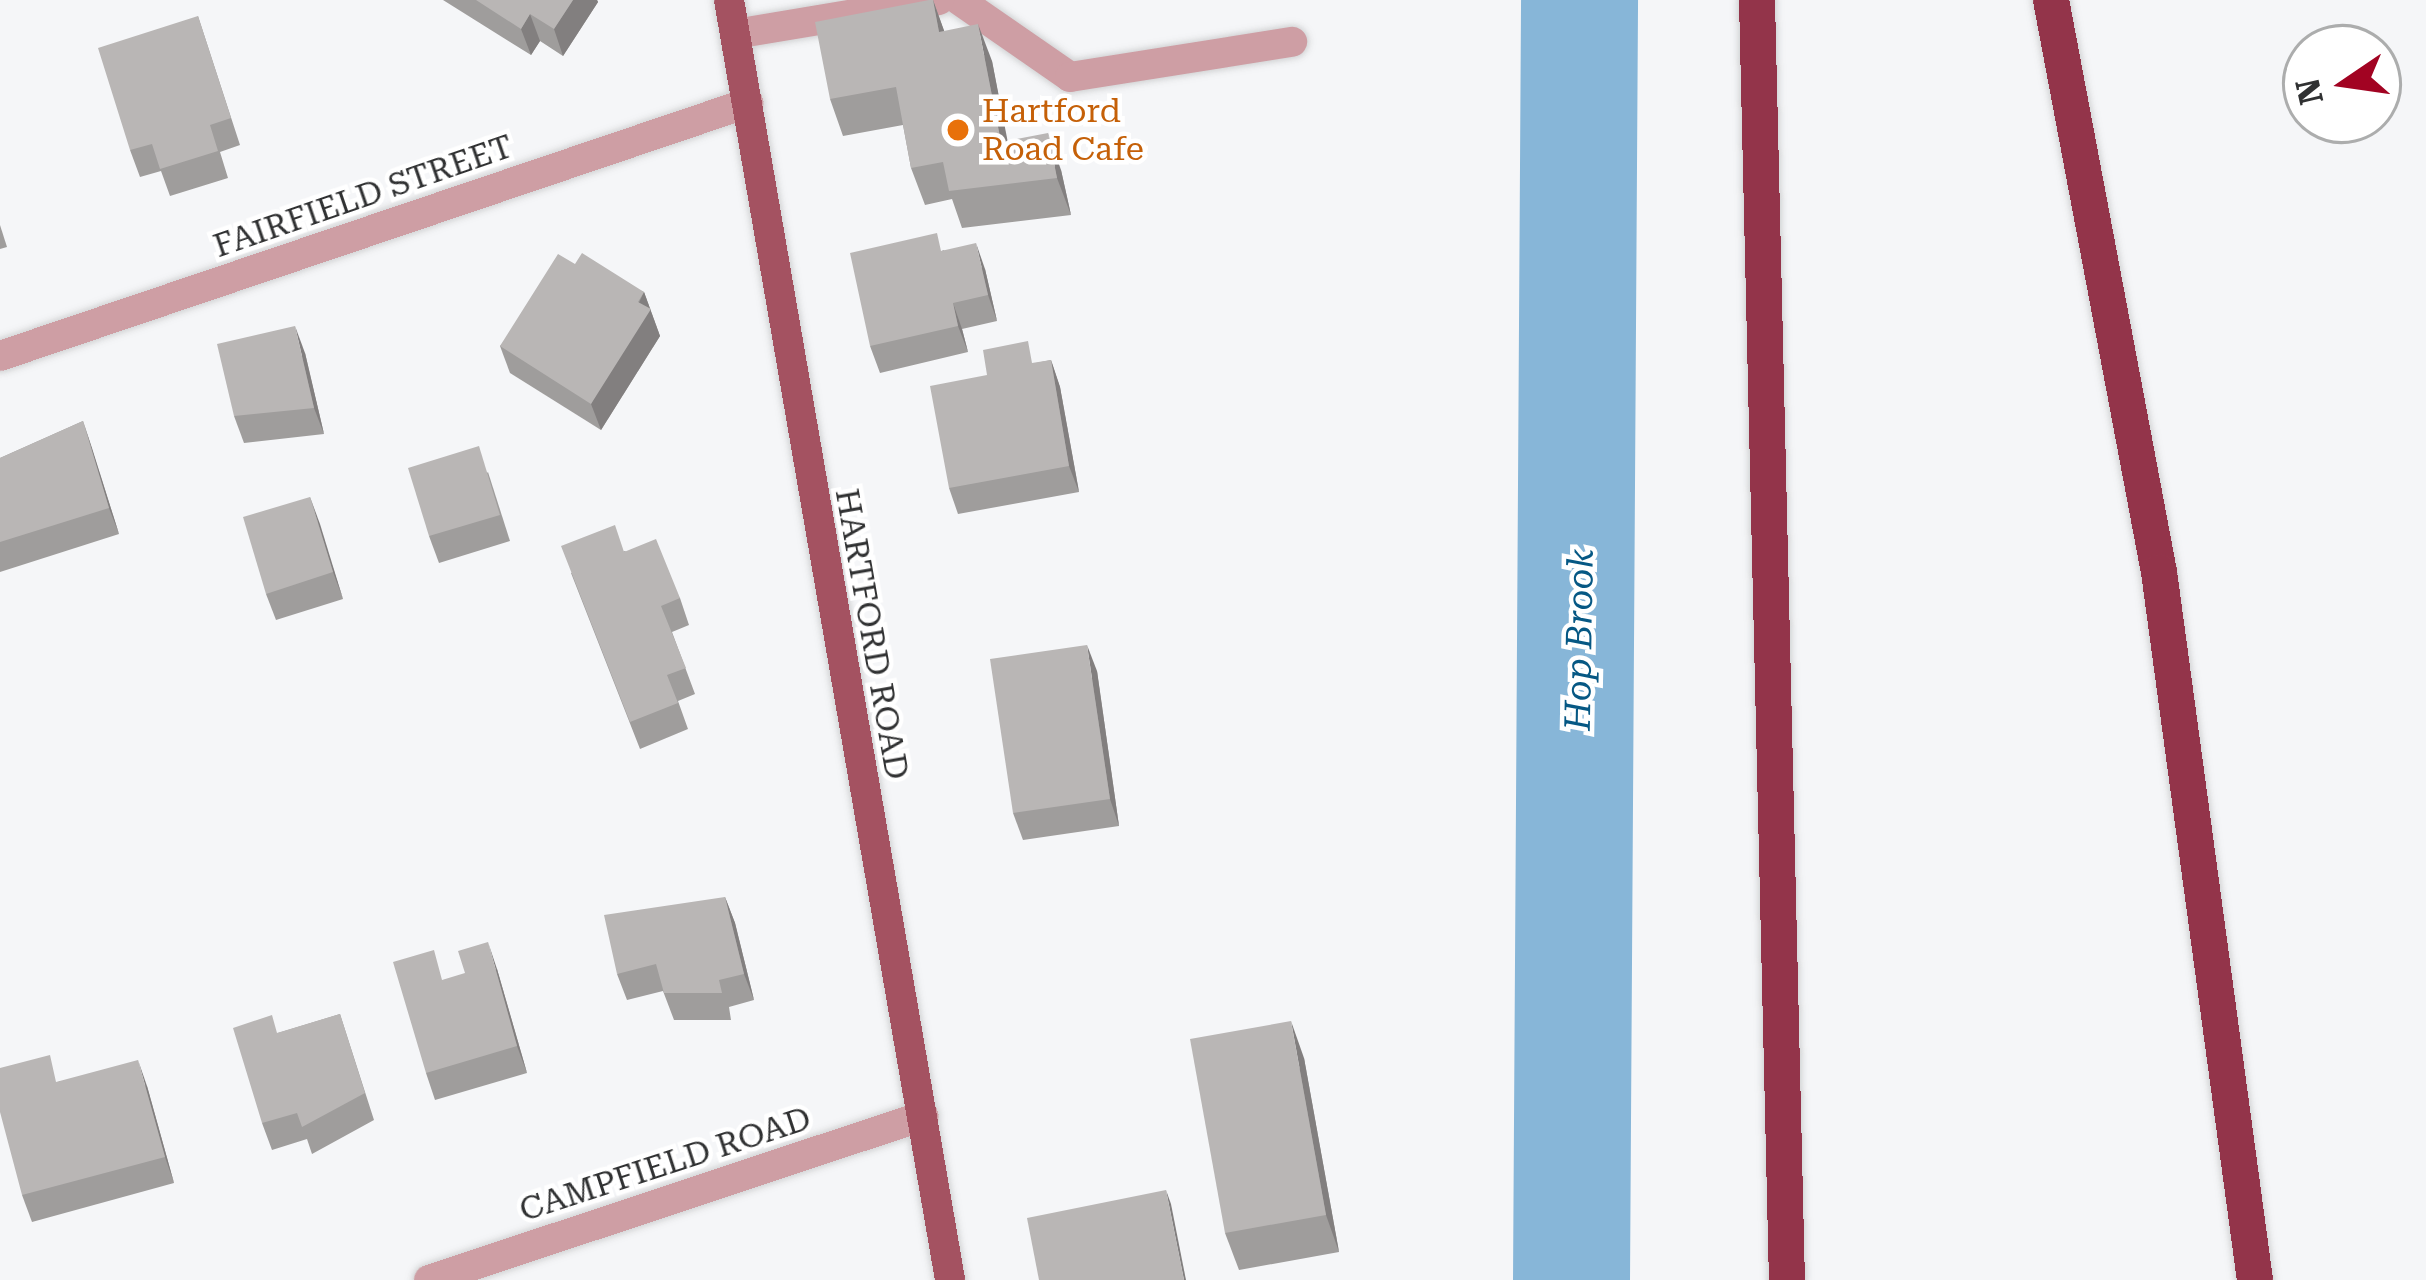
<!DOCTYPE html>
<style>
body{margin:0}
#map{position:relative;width:2426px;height:1280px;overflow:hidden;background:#f5f6f8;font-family:"Roboto Serif",serif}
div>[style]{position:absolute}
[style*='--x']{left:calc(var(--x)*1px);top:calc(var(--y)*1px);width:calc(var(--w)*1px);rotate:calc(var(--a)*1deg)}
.river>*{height:117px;margin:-58.5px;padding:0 58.5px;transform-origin:58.5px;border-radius:58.5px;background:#87b6d8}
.roads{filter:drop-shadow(0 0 3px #d2d3d4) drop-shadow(0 0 3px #d2d3d4)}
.minor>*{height:30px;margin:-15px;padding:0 15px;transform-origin:15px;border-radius:15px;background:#ce9ea4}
.major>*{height:30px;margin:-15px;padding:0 15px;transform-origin:15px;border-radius:15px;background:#a45261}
.highway>*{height:36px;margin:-18px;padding:0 18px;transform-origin:18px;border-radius:18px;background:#93344a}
.wall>*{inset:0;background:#9f9d9c}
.shaded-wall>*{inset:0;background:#827f7f}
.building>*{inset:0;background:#b9b6b5}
.dots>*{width:33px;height:33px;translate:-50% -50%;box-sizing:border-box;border:6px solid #fff;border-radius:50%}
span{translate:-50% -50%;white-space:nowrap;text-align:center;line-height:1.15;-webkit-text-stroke:9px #fff;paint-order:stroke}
.food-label{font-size:33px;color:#c56008}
.left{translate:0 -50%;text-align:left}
.street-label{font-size:33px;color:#303132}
.water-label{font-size:36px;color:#065884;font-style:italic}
.north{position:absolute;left:2282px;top:24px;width:120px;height:120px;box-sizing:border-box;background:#fff;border:3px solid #acadad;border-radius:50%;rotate:257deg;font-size:33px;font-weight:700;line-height:48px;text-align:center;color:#303132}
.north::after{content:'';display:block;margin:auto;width:42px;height:54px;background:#a20322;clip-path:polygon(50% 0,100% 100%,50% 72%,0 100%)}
</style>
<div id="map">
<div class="river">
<div style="--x:1571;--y:1280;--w:1280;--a:-89.64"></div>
</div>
<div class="roads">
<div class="minor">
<div style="--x:959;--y:0;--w:135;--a:34.7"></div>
<div style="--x:1070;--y:77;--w:225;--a:-9"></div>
<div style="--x:735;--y:34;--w:207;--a:-9.5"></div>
<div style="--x:0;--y:356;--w:790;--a:-18.69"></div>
<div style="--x:429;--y:1280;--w:521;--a:-18.37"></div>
</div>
<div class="major">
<div style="--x:729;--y:0;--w:1299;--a:80.2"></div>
</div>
<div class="highway">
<div style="--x:1757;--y:0;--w:1280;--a:88.66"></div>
<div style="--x:2051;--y:0;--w:582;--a:79.31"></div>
<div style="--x:2159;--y:572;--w:714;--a:82.28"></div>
</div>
</div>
<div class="wall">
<div style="clip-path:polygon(443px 0,597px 0,598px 2px,563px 56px,540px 41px,531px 55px)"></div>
<div style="clip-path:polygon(933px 0,944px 31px,992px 61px,1007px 141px,1061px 170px,1071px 215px,962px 228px,952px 199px,925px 205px,911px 168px,903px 125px,843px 136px,830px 99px)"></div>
<div style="clip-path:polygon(198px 16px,240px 145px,220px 152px,228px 178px,170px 196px,161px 171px,140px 177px,130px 150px)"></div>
<div style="clip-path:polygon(0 225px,7px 247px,0 249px)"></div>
<div style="clip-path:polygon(943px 250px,985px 269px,997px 321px,962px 329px,968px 352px,880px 373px,870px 346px)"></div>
<div style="clip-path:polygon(575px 264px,644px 292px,660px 336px,601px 430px,510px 373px,500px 346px)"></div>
<div style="clip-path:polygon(305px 353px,324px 434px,244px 443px,234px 416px)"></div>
<div style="clip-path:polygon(1051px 360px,1060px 387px,1079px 492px,958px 514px,949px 488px,1036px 363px)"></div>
<div style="clip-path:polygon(83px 421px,119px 534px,0 572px,0 458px)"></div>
<div style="clip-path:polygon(488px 472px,510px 541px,439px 563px,429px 536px)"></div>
<div style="clip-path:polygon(310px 497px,343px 599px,276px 620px,266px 594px)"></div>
<div style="clip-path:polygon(625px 551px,680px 598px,689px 625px,672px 632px,695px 694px,678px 701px,688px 729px,640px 749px,571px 573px)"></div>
<div style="clip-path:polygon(1097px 671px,1119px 826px,1023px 840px,1013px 813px)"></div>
<div style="clip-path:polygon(725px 897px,735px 923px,754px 1000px,729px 1007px,731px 1020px,674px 1020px,663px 991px,627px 1000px,617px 974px)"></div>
<div style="clip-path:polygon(497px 969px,527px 1073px,435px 1100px,426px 1073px,444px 980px)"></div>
<div style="clip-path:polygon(340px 1014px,374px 1120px,312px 1154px,307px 1139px,272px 1150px,262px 1123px,278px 1033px)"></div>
<div style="clip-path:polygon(1304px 1058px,1339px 1252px,1239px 1270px,1225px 1233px)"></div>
<div style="clip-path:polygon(59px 1081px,147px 1086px,174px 1183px,32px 1222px,22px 1195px)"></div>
</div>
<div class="shaded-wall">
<div style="clip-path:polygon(573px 0,597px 0,598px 2px,563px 56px,554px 29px)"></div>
<div style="clip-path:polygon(933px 0,946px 36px,939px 32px)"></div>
<div style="clip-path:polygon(530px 14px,540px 41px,531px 55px,521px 29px)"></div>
<div style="clip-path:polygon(978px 24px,992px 61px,1015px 179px,1001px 142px)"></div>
<div style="clip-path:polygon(1048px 133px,1061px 170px,1071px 215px,1057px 178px)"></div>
<div style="clip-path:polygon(976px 243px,985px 269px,997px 321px,988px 295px)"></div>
<div style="clip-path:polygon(644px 292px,660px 336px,601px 430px,591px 404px)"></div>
<div style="clip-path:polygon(953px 303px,962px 329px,968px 352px,958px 326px)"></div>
<div style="clip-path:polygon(295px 326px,305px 353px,324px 434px,314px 408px)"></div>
<div style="clip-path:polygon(1051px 360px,1060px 387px,1079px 492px,1069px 466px)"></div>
<div style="clip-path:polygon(83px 421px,92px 448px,119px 534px,109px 508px)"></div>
<div style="clip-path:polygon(310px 497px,320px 524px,343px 599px,333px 572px)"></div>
<div style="clip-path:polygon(1087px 645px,1097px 671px,1119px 826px,1110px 799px)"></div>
<div style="clip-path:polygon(725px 897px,735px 923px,754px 1000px,744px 974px)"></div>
<div style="clip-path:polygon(488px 942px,497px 969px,527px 1073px,517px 1046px)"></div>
<div style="clip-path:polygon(1291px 1021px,1304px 1058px,1339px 1252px,1326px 1215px)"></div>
<div style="clip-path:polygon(138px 1060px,147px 1086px,174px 1183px,165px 1157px)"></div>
<div style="clip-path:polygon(1166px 1190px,1171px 1204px,1186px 1280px,1184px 1280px)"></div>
</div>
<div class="building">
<div style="clip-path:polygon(476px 0,573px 0,554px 29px,530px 14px,521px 29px)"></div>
<div style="clip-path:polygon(929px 0,933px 0,939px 32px,978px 24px,1001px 142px,1048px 133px,1057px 178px,949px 191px,943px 162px,911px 168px,896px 87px,830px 99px,815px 22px)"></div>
<div style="clip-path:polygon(198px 16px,231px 118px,210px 125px,218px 151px,160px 169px,152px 144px,130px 150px,98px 48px)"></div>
<div style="clip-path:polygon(937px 233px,941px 251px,976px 243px,988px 295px,953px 303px,958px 326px,870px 346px,850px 253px)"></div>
<div style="clip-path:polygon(582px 253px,644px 292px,638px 302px,651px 309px,591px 404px,500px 346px,558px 254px,575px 264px)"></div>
<div style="clip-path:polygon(295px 326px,314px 408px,234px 416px,217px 344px)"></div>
<div style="clip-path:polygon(1028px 341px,1032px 363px,1051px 360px,1069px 466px,949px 488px,930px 386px,987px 375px,983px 350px)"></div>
<div style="clip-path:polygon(83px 421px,109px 508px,0 542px,0 458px)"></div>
<div style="clip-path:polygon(479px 446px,500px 515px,429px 536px,408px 468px)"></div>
<div style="clip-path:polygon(310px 497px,333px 572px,266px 594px,243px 517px)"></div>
<div style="clip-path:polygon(615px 525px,624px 552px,656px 539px,680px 598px,661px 606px,686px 668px,667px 675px,678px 703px,630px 722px,561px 546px)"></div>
<div style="clip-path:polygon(1087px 645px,1110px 799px,1013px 813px,990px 659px)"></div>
<div style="clip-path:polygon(725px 897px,744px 974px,719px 980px,722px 993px,664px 993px,656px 964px,617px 974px,604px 915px)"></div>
<div style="clip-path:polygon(488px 942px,517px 1046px,426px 1073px,393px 962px,434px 950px,442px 980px,465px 973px,458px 951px)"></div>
<div style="clip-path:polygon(340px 1014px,365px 1093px,302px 1127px,297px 1113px,262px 1123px,233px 1028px,272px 1015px,277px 1033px)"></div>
<div style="clip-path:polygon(1291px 1021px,1326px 1215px,1225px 1233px,1190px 1039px)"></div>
<div style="clip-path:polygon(50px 1055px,56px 1082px,138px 1060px,165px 1157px,22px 1195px,0 1112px,0 1068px)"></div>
<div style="clip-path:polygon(1166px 1190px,1184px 1280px,1039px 1280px,1027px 1218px)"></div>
</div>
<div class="dots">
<div style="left:958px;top:130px;background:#e8710a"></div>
</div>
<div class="food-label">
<span class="left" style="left:982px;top:130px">Hartford<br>Road Cafe</span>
</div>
<div class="street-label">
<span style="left:363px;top:196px;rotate:-19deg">FAIRFIELD STREET</span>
<span style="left:872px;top:634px;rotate:80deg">HARTFORD ROAD</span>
<span style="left:665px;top:1164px;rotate:-18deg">CAMPFIELD ROAD</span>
</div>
<div class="water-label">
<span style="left:1580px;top:640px;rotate:-89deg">Hop Brook</span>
</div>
<div class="north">N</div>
</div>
